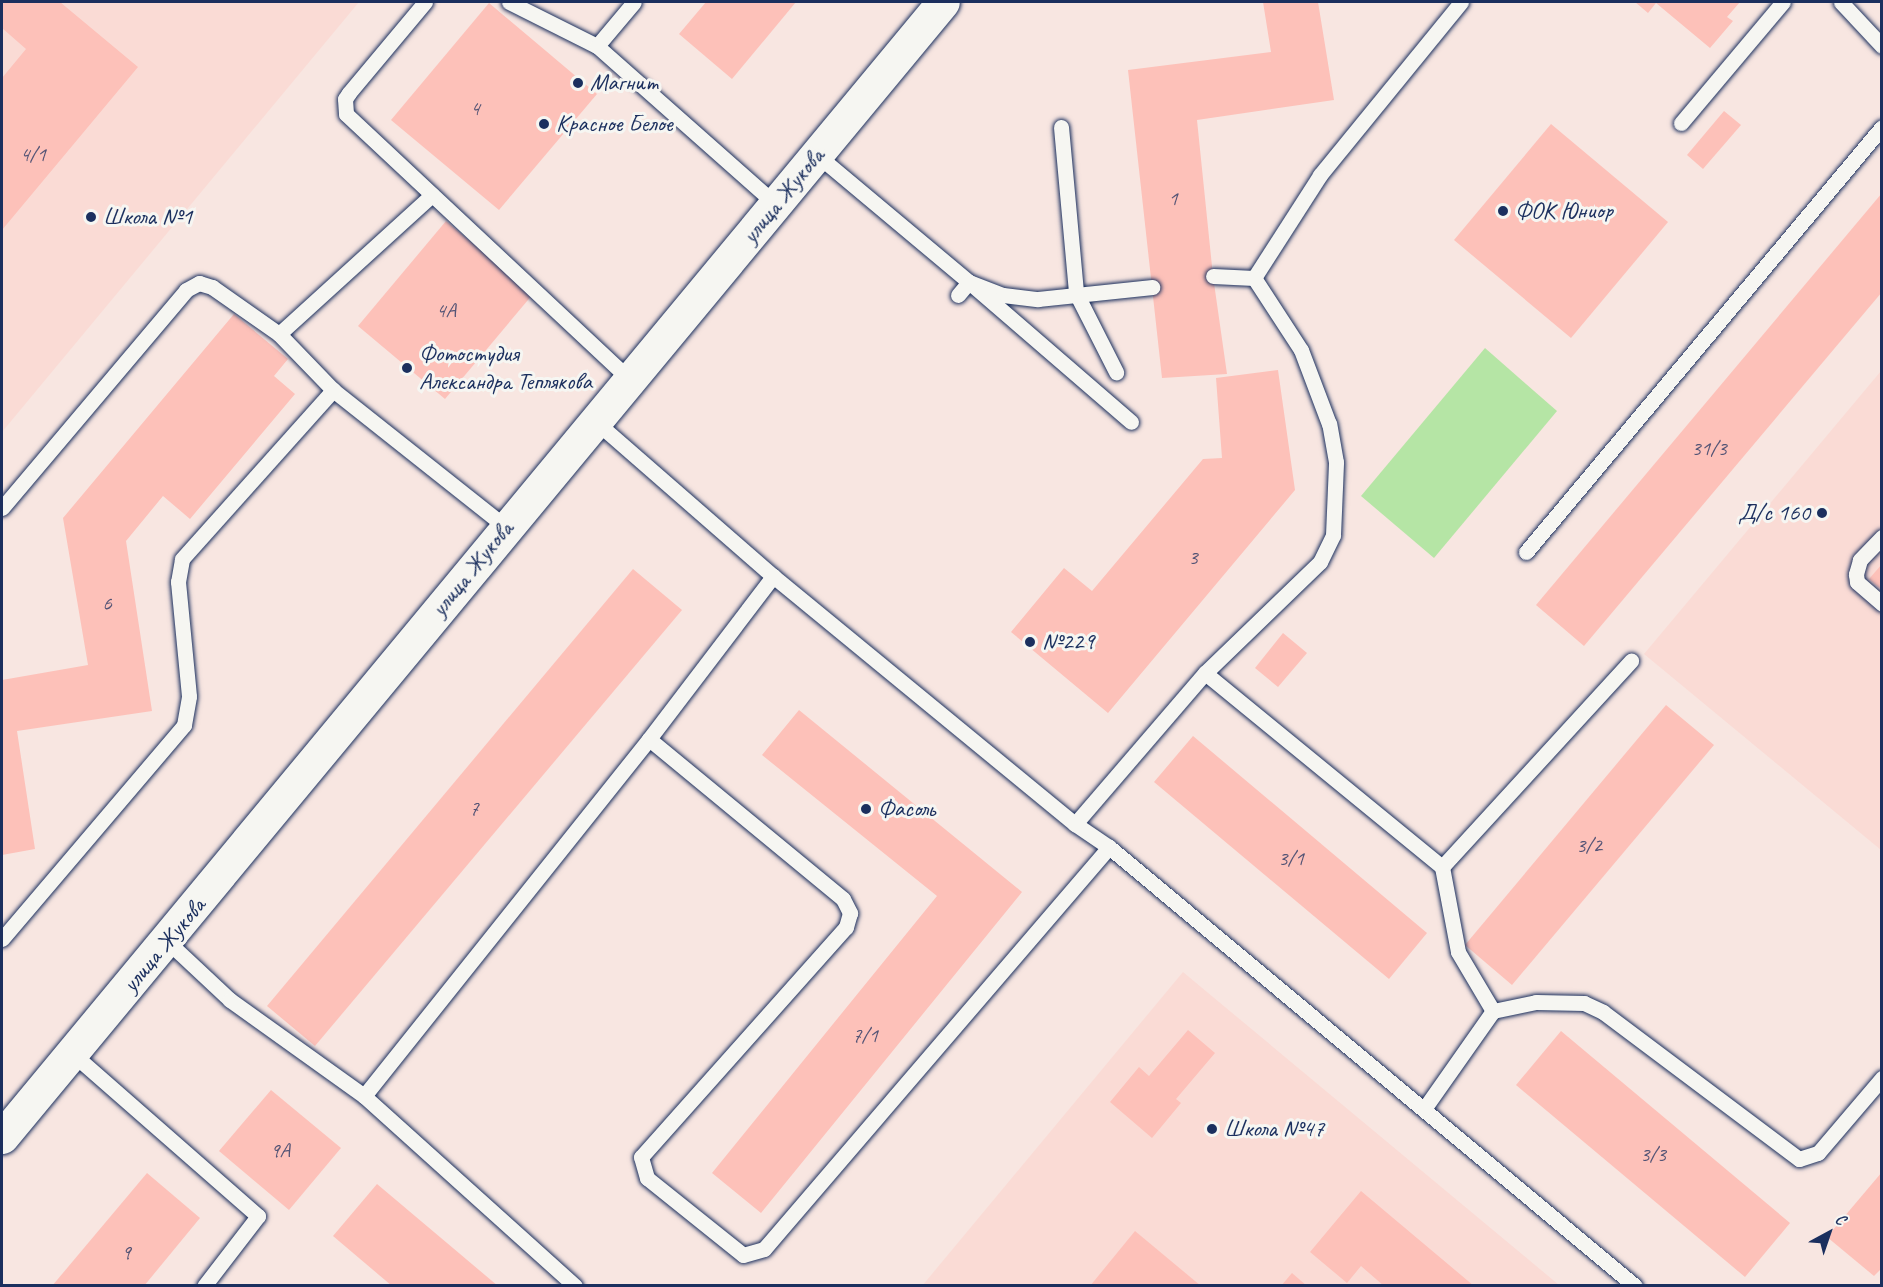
<!DOCTYPE html>
<meta charset="utf-8">
<style>
body{margin:0}
#map{position:relative;width:1883px;height:1287px;overflow:hidden;background:#f8e6e1;font-family:Caveat,sans-serif}
div>[style]{position:absolute}
[style*='--x']{left:calc(var(--x)*1px);top:calc(var(--y)*1px);width:calc(var(--w)*1px);rotate:calc(var(--a)*1deg)}
.built>*{inset:0;background:#fadbd5}
.green>*{inset:0;background:#b5e5a5}
.building>*{inset:0;background:#fdc1b9}
.roads{filter:drop-shadow(0 0 2px #1b2f5e) drop-shadow(0 0 2px #1b2f5e)}
.lane>*{height:15px;margin:-7.5px;padding:0 7.5px;transform-origin:7.5px;border-radius:7.5px;background:#f6f6f2}
.secondary>*{height:33px;margin:-16.5px;padding:0 16.5px;transform-origin:16.5px;border-radius:16.5px;background:#f6f6f2}
.dots>*{width:16px;height:16px;translate:-50% -50%;box-sizing:border-box;border:3px solid #f6f6f2;border-radius:50%}
span{translate:-50% -50%;white-space:nowrap;text-align:center;line-height:1.15;-webkit-text-stroke:6px #f6f6f2;paint-order:stroke}
.number-label{font-size:21px;color:#545475}
.number-label span{-webkit-text-stroke-width:0}
.poi-label{font-size:24px;color:#1b2f5e}
.left{translate:0 -50%;text-align:left}
.right{translate:-100% -50%;text-align:right}
.street-label{font-size:24px;color:#1b2f5e}
.frame{position:absolute;inset:0;border:3px solid #1b2f5e;pointer-events:none}
.north{position:absolute;left:1799px;top:1203px;width:60px;height:60px;-webkit-text-stroke:4px #f6f6f2;paint-order:stroke;rotate:40deg;font-size:16px;font-weight:700;line-height:24px;text-align:center;color:#1b2f5e}
.north::after{content:'';display:block;margin:auto;width:21px;height:27px;background:#1b2f5e;clip-path:polygon(50% 0,100% 100%,50% 72%,0 100%)}
</style>
<div id="map">
<div class="built">
<div style="clip-path:polygon(2px 2px,359px 2px,2px 432px)"></div>
<div style="clip-path:polygon(1881px 371px,1881px 850px,1644px 654px)"></div>
<div style="clip-path:polygon(1183px 972px,1559px 1285px,922px 1286px)"></div>
</div>
<div class="green">
<div style="clip-path:polygon(1485px 348px,1557px 411px,1434px 558px,1361px 496px)"></div>
</div>
<div class="building">
<div style="clip-path:polygon(2px 2px,60px 2px,138px 67px,2px 230px,2px 78px,26px 49px,2px 28px)"></div>
<div style="clip-path:polygon(706px 2px,796px 2px,732px 79px,679px 34px)"></div>
<div style="clip-path:polygon(1263px 2px,1318px 2px,1334px 100px,1197px 120px,1213px 276px,1227px 374px,1162px 378px,1128px 70px,1271px 52px)"></div>
<div style="clip-path:polygon(1635px 2px,1740px 2px,1727px 17px,1733px 21px,1710px 48px,1656px 3px,1648px 13px)"></div>
<div style="clip-path:polygon(489px 3px,597px 94px,499px 210px,391px 120px)"></div>
<div style="clip-path:polygon(1724px 111px,1741px 125px,1703px 169px,1687px 155px)"></div>
<div style="clip-path:polygon(1551px 124px,1668px 222px,1571px 338px,1454px 240px)"></div>
<div style="clip-path:polygon(1882px 193px,1882px 292px,1584px 646px,1536px 605px)"></div>
<div style="clip-path:polygon(446px 221px,533px 294px,445px 399px,358px 326px)"></div>
<div style="clip-path:polygon(234px 314px,288px 359px,274px 376px,295px 394px,190px 519px,163px 496px,126px 541px,152px 711px,17px 731px,35px 849px,2px 855px,2px 680px,88px 665px,63px 518px)"></div>
<div style="clip-path:polygon(1278px 370px,1295px 490px,1108px 713px,1011px 632px,1064px 568px,1092px 591px,1203px 459px,1222px 458px,1216px 378px)"></div>
<div style="clip-path:polygon(1882px 564px,1882px 590px,1869px 579px)"></div>
<div style="clip-path:polygon(633px 569px,682px 610px,315px 1046px,267px 1006px)"></div>
<div style="clip-path:polygon(1283px 633px,1307px 653px,1278px 687px,1255px 668px)"></div>
<div style="clip-path:polygon(1666px 705px,1714px 745px,1512px 985px,1465px 945px)"></div>
<div style="clip-path:polygon(799px 710px,1022px 892px,761px 1213px,712px 1173px,937px 896px,762px 755px)"></div>
<div style="clip-path:polygon(1193px 736px,1427px 933px,1389px 979px,1154px 782px)"></div>
<div style="clip-path:polygon(1188px 1030px,1215px 1053px,1176px 1099px,1181px 1103px,1152px 1138px,1110px 1102px,1139px 1067px,1149px 1076px)"></div>
<div style="clip-path:polygon(1561px 1031px,1790px 1223px,1745px 1277px,1516px 1085px)"></div>
<div style="clip-path:polygon(271px 1090px,341px 1148px,289px 1210px,219px 1151px)"></div>
<div style="clip-path:polygon(1882px 1172px,1882px 1268px,1874px 1276px,1827px 1237px)"></div>
<div style="clip-path:polygon(147px 1173px,200px 1218px,144px 1286px,52px 1286px)"></div>
<div style="clip-path:polygon(377px 1184px,498px 1286px,392px 1286px,333px 1236px)"></div>
<div style="clip-path:polygon(1361px 1191px,1474px 1286px,1384px 1286px,1361px 1266px,1347px 1283px,1310px 1252px)"></div>
<div style="clip-path:polygon(1135px 1231px,1201px 1286px,1090px 1286px)"></div>
<div style="clip-path:polygon(1292px 1273px,1307px 1286px,1281px 1286px)"></div>
</div>
<div class="roads">
<div class="lane">
<div style="--x:425;--y:2;--w:119;--a:129.9"></div>
<div style="--x:349;--y:93;--w:7;--a:124"></div>
<div style="--x:345;--y:99;--w:15;--a:86"></div>
<div style="--x:346;--y:114;--w:386;--a:43.1"></div>
<div style="--x:509;--y:2;--w:98;--a:26.6"></div>
<div style="--x:597;--y:46;--w:240;--a:41.5"></div>
<div style="--x:1841;--y:2;--w:60;--a:47"></div>
<div style="--x:597;--y:46;--w:57;--a:-49.9"></div>
<div style="--x:1681;--y:123;--w:158;--a:-49.9"></div>
<div style="--x:1061;--y:127;--w:167;--a:84.8"></div>
<div style="--x:1076;--y:293;--w:89;--a:63.1"></div>
<div style="--x:816;--y:154;--w:199;--a:39.9"></div>
<div style="--x:969;--y:282;--w:36;--a:21"></div>
<div style="--x:1003;--y:295;--w:35;--a:7"></div>
<div style="--x:1038;--y:299;--w:115;--a:-6"></div>
<div style="--x:1254;--y:278;--w:122;--a:-57.3"></div>
<div style="--x:1320;--y:175;--w:223;--a:-50.8"></div>
<div style="--x:958;--y:295;--w:17;--a:-50"></div>
<div style="--x:969;--y:282;--w:214;--a:40.8"></div>
<div style="--x:279;--y:334;--w:207;--a:-42.3"></div>
<div style="--x:594;--y:420;--w:237;--a:41.1"></div>
<div style="--x:773;--y:576;--w:391;--a:39.4"></div>
<div style="--x:1075;--y:824;--w:41;--a:34.1"></div>
<div style="--x:1109;--y:847;--w:685;--a:39.85"></div>
<div style="--x:2;--y:508;--w:285;--a:-49.8"></div>
<div style="--x:186;--y:290;--w:15;--a:-28"></div>
<div style="--x:199;--y:283;--w:14;--a:17"></div>
<div style="--x:212;--y:287;--w:82;--a:35"></div>
<div style="--x:279;--y:334;--w:78;--a:46"></div>
<div style="--x:333;--y:390;--w:222;--a:38.4"></div>
<div style="--x:1882;--y:537;--w:32;--a:134"></div>
<div style="--x:1860;--y:560;--w:15;--a:106"></div>
<div style="--x:1856;--y:574;--w:8;--a:83"></div>
<div style="--x:1857;--y:582;--w:33;--a:41"></div>
<div style="--x:1526;--y:552;--w:554;--a:-50.05"></div>
<div style="--x:1205;--y:673;--w:306;--a:39.3"></div>
<div style="--x:1442;--y:867;--w:280;--a:-47.5"></div>
<div style="--x:649;--y:739;--w:251;--a:39.5"></div>
<div style="--x:843;--y:899;--w:16;--a:63"></div>
<div style="--x:850;--y:913;--w:15;--a:106"></div>
<div style="--x:846;--y:927;--w:308;--a:131.7"></div>
<div style="--x:641;--y:1157;--w:22;--a:74"></div>
<div style="--x:647;--y:1178;--w:123;--a:38.7"></div>
<div style="--x:743;--y:1255;--w:22;--a:-16"></div>
<div style="--x:764;--y:1249;--w:530;--a:-49.36"></div>
<div style="--x:1075;--y:824;--w:199;--a:-49.3"></div>
<div style="--x:1205;--y:673;--w:160;--a:-44"></div>
<div style="--x:1320;--y:562;--w:30;--a:-64"></div>
<div style="--x:1333;--y:535;--w:73;--a:-87.6"></div>
<div style="--x:1336;--y:462;--w:39;--a:-100"></div>
<div style="--x:1329;--y:424;--w:79;--a:-110.7"></div>
<div style="--x:1301;--y:350;--w:86;--a:-123.1"></div>
<div style="--x:1254;--y:278;--w:41;--a:-177.2"></div>
<div style="--x:1442;--y:867;--w:86;--a:79.3"></div>
<div style="--x:1458;--y:952;--w:69;--a:59.3"></div>
<div style="--x:2;--y:939;--w:281;--a:-49.6"></div>
<div style="--x:184;--y:725;--w:29;--a:-80"></div>
<div style="--x:189;--y:696;--w:115;--a:-95.5"></div>
<div style="--x:178;--y:582;--w:23;--a:-80"></div>
<div style="--x:182;--y:559;--w:227;--a:-48.2"></div>
<div style="--x:167;--y:941;--w:86;--a:43.1"></div>
<div style="--x:230;--y:1000;--w:165;--a:35.6"></div>
<div style="--x:364;--y:1096;--w:284;--a:42"></div>
<div style="--x:73;--y:1054;--w:246;--a:41.2"></div>
<div style="--x:258;--y:1216;--w:88;--a:127.6"></div>
<div style="--x:364;--y:1096;--w:457;--a:-51.4"></div>
<div style="--x:649;--y:739;--w:205;--a:-52.7"></div>
<div style="--x:1424;--y:1109;--w:120;--a:-54.9"></div>
<div style="--x:1493;--y:1011;--w:44;--a:-11.8"></div>
<div style="--x:1536;--y:1002;--w:48;--a:1.2"></div>
<div style="--x:1584;--y:1003;--w:21;--a:25"></div>
<div style="--x:1603;--y:1012;--w:245;--a:36.9"></div>
<div style="--x:1799;--y:1159;--w:20;--a:-18"></div>
<div style="--x:1818;--y:1153;--w:99;--a:-49.5"></div>
</div>
<div class="secondary">
<div style="--x:2;--y:1137;--w:1474;--a:-50.34"></div>
</div>
</div>
<div class="dots">
<div style="left:578px;top:83px;background:#1b2f5e"></div>
<div style="left:544px;top:124px;background:#1b2f5e"></div>
<div style="left:1503px;top:211px;background:#1b2f5e"></div>
<div style="left:91px;top:217px;background:#1b2f5e"></div>
<div style="left:407px;top:368px;background:#1b2f5e"></div>
<div style="left:1822px;top:513px;background:#1b2f5e"></div>
<div style="left:1030px;top:642px;background:#1b2f5e"></div>
<div style="left:866px;top:809px;background:#1b2f5e"></div>
<div style="left:1212px;top:1129px;background:#1b2f5e"></div>
</div>
<div class="number-label">
<span style="left:475px;top:108px">4</span>
<span style="left:33px;top:154px">4/1</span>
<span style="left:1173px;top:198px">1</span>
<span style="left:446px;top:310px">4А</span>
<span style="left:1709px;top:448px">31/3</span>
<span style="left:1193px;top:557px">3</span>
<span style="left:107px;top:603px">6</span>
<span style="left:474px;top:808px">7</span>
<span style="left:1589px;top:845px">3/2</span>
<span style="left:1291px;top:858px">3/1</span>
<span style="left:865px;top:1035px">7/1</span>
<span style="left:280px;top:1150px">9А</span>
<span style="left:1653px;top:1154px">3/3</span>
<span style="left:126px;top:1252px">9</span>
</div>
<div class="poi-label">
<span class="left" style="left:590px;top:83px">Магнит</span>
<span class="left" style="left:556px;top:124px">Красное Белое</span>
<span class="left" style="left:1515px;top:211px">ФОК Юниор</span>
<span class="left" style="left:103px;top:217px">Школа №1</span>
<span class="left" style="left:419px;top:368px">Фотостудия<br>Александра Теплякова</span>
<span class="right" style="left:1810px;top:513px">Д/с 160</span>
<span class="left" style="left:1042px;top:642px">№229</span>
<span class="left" style="left:878px;top:809px">Фасоль</span>
<span class="left" style="left:1224px;top:1129px">Школа №47</span>
</div>
<div class="street-label">
<span style="left:783px;top:196px;rotate:-51deg">улица Жукова</span>
<span style="left:472px;top:569px;rotate:-51deg">улица Жукова</span>
<span style="left:164px;top:945px;rotate:-50deg">улица Жукова</span>
</div>
<div class="frame"></div>
<div class="north">С</div>
</div>
